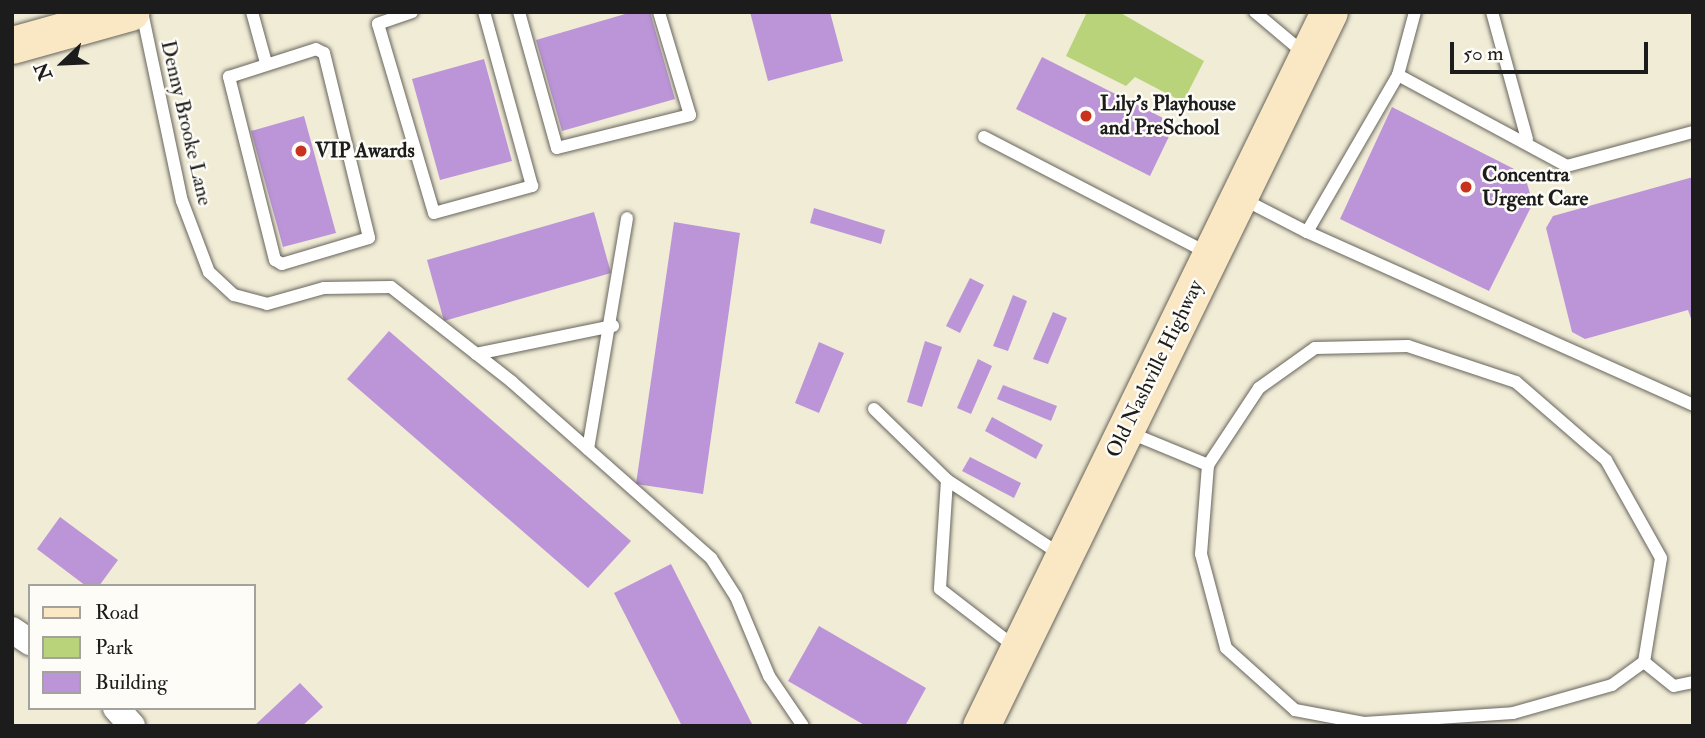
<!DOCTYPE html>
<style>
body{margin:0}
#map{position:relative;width:1705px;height:738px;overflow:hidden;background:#f1ecd6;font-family:"IM FELL Double Pica",serif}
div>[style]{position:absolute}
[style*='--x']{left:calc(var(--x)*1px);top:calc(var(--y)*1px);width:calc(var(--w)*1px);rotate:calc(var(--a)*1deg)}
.green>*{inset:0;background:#b8d379}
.building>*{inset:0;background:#bb95d7}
.roads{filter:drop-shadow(0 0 2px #67655d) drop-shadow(0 0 2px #67655d)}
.lane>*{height:12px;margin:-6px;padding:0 6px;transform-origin:6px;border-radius:6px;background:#fff}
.street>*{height:26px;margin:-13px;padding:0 13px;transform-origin:13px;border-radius:13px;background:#fff}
.secondary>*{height:37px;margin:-18.5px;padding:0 18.5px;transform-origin:18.5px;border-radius:18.5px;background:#fae7c3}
.dots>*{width:19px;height:19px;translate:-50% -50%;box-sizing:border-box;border:4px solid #fdfcf7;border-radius:50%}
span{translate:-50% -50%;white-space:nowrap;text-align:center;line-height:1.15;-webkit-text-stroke:5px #fdfcf7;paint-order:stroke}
.poi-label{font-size:21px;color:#1c1c1c;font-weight:700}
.left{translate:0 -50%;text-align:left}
.street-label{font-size:21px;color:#1c1c1c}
.frame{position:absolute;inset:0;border:14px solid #1c1c1c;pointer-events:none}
.legend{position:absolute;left:28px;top:584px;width:228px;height:126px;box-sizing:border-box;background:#fdfcf7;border:2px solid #a3a29f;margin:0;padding:9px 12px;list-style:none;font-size:21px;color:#1c1c1c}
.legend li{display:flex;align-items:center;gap:14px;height:35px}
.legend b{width:35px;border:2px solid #a3a29f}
.north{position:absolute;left:28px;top:28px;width:70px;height:70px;-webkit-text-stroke:5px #fdfcf7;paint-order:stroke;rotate:247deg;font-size:19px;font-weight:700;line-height:28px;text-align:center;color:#1c1c1c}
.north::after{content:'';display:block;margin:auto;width:24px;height:32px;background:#1c1c1c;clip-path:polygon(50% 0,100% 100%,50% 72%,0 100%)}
.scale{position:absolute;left:1450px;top:42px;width:198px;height:32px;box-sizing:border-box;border:4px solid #1c1c1c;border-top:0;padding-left:9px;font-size:21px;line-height:24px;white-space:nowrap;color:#1c1c1c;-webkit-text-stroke:5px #fdfcf7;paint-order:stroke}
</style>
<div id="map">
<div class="green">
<div style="clip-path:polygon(1087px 12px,1119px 12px,1204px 61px,1183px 102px,1135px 77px,1126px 86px,1066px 56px)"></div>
</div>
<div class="building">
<div style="clip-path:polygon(632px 12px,650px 12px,675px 99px,562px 131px,536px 40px)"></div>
<div style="clip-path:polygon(750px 12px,830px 12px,843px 61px,768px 81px)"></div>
<div style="clip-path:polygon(1042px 57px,1175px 124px,1150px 176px,1016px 109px)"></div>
<div style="clip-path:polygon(484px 59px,512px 161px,440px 180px,412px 79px)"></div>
<div style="clip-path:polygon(1392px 107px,1524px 174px,1533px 203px,1489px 291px,1340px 219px)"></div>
<div style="clip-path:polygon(304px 116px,336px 233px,283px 247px,251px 131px)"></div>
<div style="clip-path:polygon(1693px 177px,1693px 324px,1688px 310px,1585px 339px,1572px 332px,1546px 228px,1553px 216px)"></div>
<div style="clip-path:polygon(814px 208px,885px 230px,881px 244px,810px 223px)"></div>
<div style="clip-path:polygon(594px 212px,611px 273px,444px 321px,427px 260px)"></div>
<div style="clip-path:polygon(674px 222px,740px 233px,703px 494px,636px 484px)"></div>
<div style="clip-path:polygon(970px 278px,984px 285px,960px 333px,946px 326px)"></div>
<div style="clip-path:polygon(1013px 295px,1027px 301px,1008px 351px,993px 346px)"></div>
<div style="clip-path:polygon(1053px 312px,1067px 318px,1048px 364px,1033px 359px)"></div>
<div style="clip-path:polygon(389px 331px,631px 541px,588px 588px,347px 379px)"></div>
<div style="clip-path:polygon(925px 341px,942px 347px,922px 407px,907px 402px)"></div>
<div style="clip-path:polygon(819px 342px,844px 353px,819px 413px,795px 403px)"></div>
<div style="clip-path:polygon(978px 359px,992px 366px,971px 414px,957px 408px)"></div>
<div style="clip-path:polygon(1003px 385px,1057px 406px,1051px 421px,997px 399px)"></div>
<div style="clip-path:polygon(992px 417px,1043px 445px,1036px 459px,985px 431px)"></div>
<div style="clip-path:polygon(970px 457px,1021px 483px,1014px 498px,962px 471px)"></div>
<div style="clip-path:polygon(60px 517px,118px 560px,99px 586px,86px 586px,37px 549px)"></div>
<div style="clip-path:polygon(671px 564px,753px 726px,682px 726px,614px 593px)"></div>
<div style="clip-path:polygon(819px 626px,926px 688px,905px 726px,866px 726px,788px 681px)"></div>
<div style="clip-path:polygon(300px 683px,323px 707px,302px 726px,254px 726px)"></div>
</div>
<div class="roads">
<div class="lane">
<div style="--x:142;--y:12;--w:193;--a:78.1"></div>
<div style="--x:182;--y:201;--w:76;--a:69.2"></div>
<div style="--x:209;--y:272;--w:34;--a:43"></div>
<div style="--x:234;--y:295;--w:34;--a:15"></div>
<div style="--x:267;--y:304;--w:59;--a:-15.7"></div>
<div style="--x:324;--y:288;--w:67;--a:-0.9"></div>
<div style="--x:391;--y:287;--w:154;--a:38.1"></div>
<div style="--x:512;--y:382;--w:266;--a:41.5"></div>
<div style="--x:711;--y:558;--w:46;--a:57.3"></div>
<div style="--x:736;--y:597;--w:86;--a:67.3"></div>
<div style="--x:769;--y:676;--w:60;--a:55.8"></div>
<div style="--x:252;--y:12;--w:53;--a:74.6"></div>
<div style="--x:412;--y:12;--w:36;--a:161"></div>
<div style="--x:378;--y:24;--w:197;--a:73.5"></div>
<div style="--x:434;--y:213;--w:102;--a:-15.4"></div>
<div style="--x:532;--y:186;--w:180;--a:-105.4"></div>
<div style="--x:519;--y:12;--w:141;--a:74.4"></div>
<div style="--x:557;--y:148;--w:137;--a:-13.9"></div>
<div style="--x:690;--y:115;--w:108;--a:-106.8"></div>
<div style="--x:1255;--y:12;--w:65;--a:40"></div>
<div style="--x:1492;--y:12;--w:132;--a:74.6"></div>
<div style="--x:316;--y:49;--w:9;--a:27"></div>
<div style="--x:324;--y:53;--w:190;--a:76.3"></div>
<div style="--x:369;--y:238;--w:91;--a:163.4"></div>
<div style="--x:282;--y:264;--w:8;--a:-150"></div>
<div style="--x:275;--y:260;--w:189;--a:-104.1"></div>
<div style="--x:229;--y:77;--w:91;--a:-17.8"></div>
<div style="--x:1398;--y:75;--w:65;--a:-74.9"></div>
<div style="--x:984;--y:137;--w:252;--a:27.4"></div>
<div style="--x:1241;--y:198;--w:74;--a:27.3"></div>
<div style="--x:1307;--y:232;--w:181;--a:-59.9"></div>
<div style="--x:1398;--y:75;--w:192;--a:28.3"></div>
<div style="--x:1567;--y:166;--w:131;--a:-15.1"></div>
<div style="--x:1307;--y:232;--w:423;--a:24.1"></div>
<div style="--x:476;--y:354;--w:140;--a:-11.6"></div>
<div style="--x:874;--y:409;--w:102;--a:44.2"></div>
<div style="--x:947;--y:480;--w:109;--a:93.7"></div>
<div style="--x:940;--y:589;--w:95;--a:37.7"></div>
<div style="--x:1128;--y:432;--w:87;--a:22.4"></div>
<div style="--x:1208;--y:465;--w:89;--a:94.5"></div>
<div style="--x:1201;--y:554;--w:97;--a:75.1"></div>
<div style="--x:1226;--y:648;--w:93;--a:41.9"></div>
<div style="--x:1295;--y:710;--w:70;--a:10.7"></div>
<div style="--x:1364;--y:723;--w:149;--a:-3.8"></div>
<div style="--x:1513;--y:713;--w:103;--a:-15.8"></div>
<div style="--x:1612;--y:685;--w:39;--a:-36"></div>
<div style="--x:1644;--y:662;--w:105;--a:-80.7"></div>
<div style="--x:1661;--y:558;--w:112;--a:-119.3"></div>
<div style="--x:1606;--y:460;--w:119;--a:-139.1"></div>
<div style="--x:1516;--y:382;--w:114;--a:-161.6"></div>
<div style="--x:1408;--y:346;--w:93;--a:178.8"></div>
<div style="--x:1315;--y:348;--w:69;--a:144.5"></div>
<div style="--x:1259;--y:388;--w:92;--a:123.5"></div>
<div style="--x:588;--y:449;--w:234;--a:-80.4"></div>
<div style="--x:947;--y:480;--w:135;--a:33.2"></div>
<div style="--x:1644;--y:662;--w:38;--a:39"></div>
<div style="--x:1674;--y:686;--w:19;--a:-12"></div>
</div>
<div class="street">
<div style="--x:12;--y:630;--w:22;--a:34"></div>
<div style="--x:116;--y:708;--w:24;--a:48"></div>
</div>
<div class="secondary">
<div style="--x:12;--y:45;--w:123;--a:-15.6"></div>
<div style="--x:981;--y:726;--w:794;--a:-64.02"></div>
</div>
</div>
<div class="dots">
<div style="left:1086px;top:116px;background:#c8321e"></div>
<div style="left:301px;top:151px;background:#c8321e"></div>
<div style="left:1466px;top:187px;background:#c8321e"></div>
</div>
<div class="poi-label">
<span class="left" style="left:1100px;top:116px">Lily's Playhouse<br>and PreSchool</span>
<span class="left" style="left:315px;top:151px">VIP Awards</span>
<span class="left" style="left:1482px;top:187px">Concentra<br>Urgent Care</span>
</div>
<div class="street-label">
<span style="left:186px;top:123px;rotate:77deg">Denny Brooke Lane</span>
<span style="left:1155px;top:369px;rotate:-64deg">Old Nashville Highway</span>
</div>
<div class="frame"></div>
<ul class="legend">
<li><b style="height:9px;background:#fae7c3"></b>Road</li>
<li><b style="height:19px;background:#b8d379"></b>Park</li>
<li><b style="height:19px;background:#bb95d7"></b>Building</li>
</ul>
<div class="north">N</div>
<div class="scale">50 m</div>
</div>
